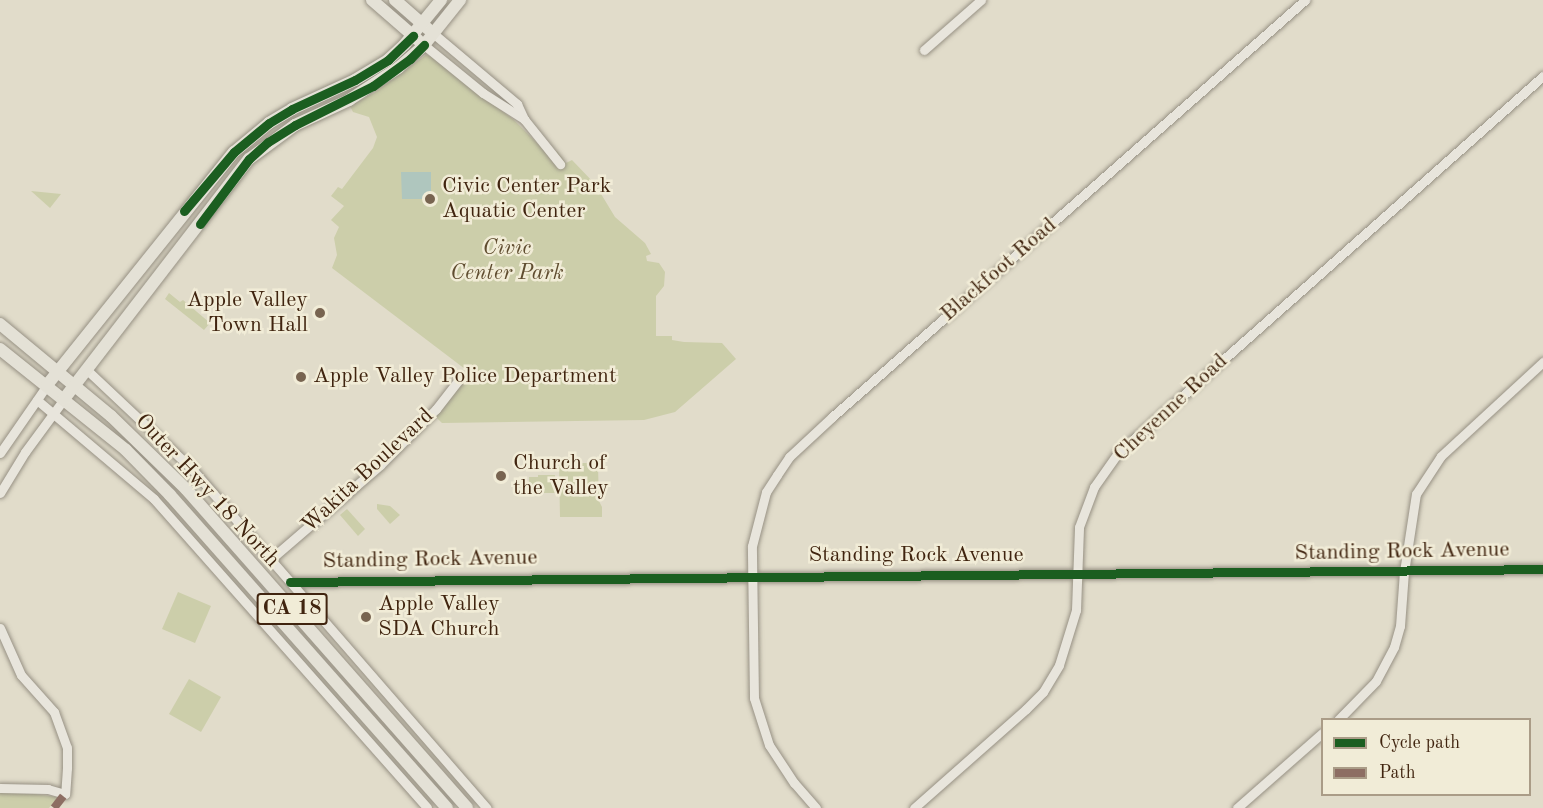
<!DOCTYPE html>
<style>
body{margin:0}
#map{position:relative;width:1543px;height:808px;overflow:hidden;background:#e1dcca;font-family:"Old Standard TT",serif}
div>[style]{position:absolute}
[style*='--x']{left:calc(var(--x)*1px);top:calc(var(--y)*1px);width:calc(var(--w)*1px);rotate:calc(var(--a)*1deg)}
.green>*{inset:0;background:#ccceaa}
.water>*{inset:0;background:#afc6be}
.roads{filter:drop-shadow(0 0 2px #979184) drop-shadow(0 0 2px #979184)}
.minor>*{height:9px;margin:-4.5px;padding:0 4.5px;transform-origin:4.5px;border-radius:4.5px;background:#e8e5dc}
.major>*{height:12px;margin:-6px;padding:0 6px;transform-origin:6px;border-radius:6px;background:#e4e1d6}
.quiet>*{height:8px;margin-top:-4px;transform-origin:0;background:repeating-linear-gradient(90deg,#8d6e63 0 15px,transparent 0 23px)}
.cycleway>*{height:9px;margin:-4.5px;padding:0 4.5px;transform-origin:4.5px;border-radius:4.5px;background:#1b5e20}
.dots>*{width:16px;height:16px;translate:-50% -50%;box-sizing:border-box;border:3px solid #f1ecd7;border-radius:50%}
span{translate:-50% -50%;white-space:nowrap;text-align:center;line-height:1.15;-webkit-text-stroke:5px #f1ecd7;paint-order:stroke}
.shield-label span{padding:2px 4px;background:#f1ecd7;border:2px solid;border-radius:4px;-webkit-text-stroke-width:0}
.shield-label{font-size:21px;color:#40240f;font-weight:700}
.poi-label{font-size:22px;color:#40240f}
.left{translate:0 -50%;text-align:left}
.right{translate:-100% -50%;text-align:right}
.park-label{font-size:22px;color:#5f4c2f;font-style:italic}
.street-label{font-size:22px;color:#40240f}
.legend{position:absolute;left:1321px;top:718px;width:210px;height:78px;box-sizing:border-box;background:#f1ecd7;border:2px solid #aa9c87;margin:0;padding:8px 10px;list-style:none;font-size:18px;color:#40240f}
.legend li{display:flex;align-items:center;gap:12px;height:30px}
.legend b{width:30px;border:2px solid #aa9c87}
</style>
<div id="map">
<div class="green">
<div style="clip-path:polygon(426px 55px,431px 56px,514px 120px,550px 156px,557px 151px,566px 163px,572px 160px,595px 184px,615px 217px,645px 243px,651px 254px,646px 256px,647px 261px,659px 263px,665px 272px,664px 286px,656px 296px,656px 336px,672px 336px,672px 340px,684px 342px,722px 343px,736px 359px,675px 412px,644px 420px,442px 423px,435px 416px,469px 372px,332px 268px,337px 255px,334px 238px,339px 227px,331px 220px,344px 206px,331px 196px,338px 187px,342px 189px,373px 148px,377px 137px,369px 117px,353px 112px,350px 106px,374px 93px)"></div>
<div style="clip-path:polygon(31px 191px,61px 194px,50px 208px)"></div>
<div style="clip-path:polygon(169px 293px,180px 302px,183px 300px,210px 323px,204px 330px,165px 299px)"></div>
<div style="clip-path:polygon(559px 463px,593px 463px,598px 467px,599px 501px,602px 507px,602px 517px,560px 517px)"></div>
<div style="clip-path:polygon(538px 475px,555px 475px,556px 493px,529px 493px,529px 477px,538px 477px)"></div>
<div style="clip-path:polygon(377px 504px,390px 506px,400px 515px,390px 524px,377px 509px)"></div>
<div style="clip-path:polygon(347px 509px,365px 529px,358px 536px,340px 515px)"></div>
<div style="clip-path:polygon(178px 592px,211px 606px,195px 643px,162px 629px)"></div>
<div style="clip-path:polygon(189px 679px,221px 697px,201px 732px,169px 714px)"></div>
<div style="clip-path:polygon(0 792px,34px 794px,58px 797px,49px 808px,0 808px)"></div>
</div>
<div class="water">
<div style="clip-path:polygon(401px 172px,431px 172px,431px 205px,424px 205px,424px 199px,402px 199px)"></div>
</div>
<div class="roads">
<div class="minor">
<div style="--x:434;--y:34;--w:109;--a:40.1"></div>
<div style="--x:517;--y:104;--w:17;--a:65"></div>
<div style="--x:524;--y:119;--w:58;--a:51.3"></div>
<div style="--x:424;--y:45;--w:76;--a:39.1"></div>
<div style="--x:483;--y:93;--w:49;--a:32.4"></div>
<div style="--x:924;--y:50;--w:76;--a:-41.3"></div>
<div style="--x:87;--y:370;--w:144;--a:43.3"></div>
<div style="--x:192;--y:469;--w:449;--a:49"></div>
<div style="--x:37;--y:400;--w:153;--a:40.2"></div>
<div style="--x:154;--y:499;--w:412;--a:48.5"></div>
<div style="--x:0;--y:453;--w:83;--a:-55.3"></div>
<div style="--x:0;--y:493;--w:48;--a:-58.6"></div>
<div style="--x:25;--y:452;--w:66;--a:-53.7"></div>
<div style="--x:272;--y:558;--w:143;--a:-40.7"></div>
<div style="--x:380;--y:465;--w:79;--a:-45"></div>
<div style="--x:436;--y:409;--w:37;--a:-52"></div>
<div style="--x:290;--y:582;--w:1253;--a:-0.59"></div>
<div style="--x:0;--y:628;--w:51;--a:65.9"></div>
<div style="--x:21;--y:675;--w:50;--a:48.3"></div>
<div style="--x:54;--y:712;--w:38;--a:70"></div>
<div style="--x:67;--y:748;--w:20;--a:90"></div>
<div style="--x:67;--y:768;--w:26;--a:94"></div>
<div style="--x:65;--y:794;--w:18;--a:-164"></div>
<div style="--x:48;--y:789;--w:48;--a:-178.8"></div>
<div style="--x:1338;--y:720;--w:54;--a:-45.7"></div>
<div style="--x:1376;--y:681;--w:38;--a:-62"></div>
<div style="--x:1394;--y:647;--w:22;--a:-74"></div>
<div style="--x:1400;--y:626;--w:54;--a:-85.8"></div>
<div style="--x:1404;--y:572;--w:79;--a:-81.3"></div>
<div style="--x:1416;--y:494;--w:45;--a:-56.7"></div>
<div style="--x:1441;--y:456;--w:139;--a:-42.7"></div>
<div style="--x:816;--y:808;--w:33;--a:-131"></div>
<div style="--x:794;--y:783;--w:45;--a:-123.3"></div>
<div style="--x:769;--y:745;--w:49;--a:-107.7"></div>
<div style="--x:754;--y:698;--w:152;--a:-90.8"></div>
<div style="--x:752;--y:546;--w:56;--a:-75.5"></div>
<div style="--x:766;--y:492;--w:20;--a:-57"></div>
<div style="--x:777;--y:475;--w:22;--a:-56"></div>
<div style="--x:789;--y:457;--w:59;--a:-42.9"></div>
<div style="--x:832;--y:417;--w:631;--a:-41.4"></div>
<div style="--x:914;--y:808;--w:149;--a:-41.5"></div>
<div style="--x:1026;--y:709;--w:24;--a:-45"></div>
<div style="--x:1043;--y:692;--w:31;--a:-59"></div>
<div style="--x:1059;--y:665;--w:58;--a:-72.8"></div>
<div style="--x:1076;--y:610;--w:83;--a:-87.9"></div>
<div style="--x:1079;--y:527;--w:43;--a:-69.4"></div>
<div style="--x:1094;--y:487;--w:42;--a:-54.8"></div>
<div style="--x:1118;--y:453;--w:568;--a:-41.57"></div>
<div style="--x:1237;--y:808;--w:113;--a:-41.4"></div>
</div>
<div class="major">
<div style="--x:372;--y:0;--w:61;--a:41"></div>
<div style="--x:395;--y:0;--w:44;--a:41.3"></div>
<div style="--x:0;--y:324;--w:144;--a:39.7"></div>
<div style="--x:111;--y:416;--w:105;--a:44.2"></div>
<div style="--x:186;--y:489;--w:425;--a:48.6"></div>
<div style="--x:0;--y:349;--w:161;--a:38.7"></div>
<div style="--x:126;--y:450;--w:63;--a:45.6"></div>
<div style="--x:170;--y:495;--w:418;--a:48.5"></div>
<div style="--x:47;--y:385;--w:299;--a:-51.3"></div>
<div style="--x:234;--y:152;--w:45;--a:-39.6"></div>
<div style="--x:269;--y:123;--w:27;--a:-31"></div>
<div style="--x:292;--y:109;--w:69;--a:-24.7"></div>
<div style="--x:355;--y:80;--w:39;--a:-31"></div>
<div style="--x:388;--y:60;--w:23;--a:-43"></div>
<div style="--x:405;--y:44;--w:57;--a:-50.7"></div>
<div style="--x:64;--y:399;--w:303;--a:-52.4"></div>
<div style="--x:249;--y:159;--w:57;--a:-36.5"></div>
<div style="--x:295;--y:125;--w:60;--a:-24.8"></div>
<div style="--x:349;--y:100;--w:59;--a:-33.1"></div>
<div style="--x:398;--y:68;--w:35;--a:-41"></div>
<div style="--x:424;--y:45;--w:58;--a:-51.3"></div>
</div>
</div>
<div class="quiet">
<div style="--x:54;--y:808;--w:18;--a:-52"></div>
</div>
<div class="cycleway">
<div style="--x:184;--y:211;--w:77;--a:-49.7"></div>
<div style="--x:234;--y:152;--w:45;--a:-39.6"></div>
<div style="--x:269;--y:123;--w:27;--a:-31"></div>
<div style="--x:292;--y:109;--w:69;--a:-24.7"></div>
<div style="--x:355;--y:80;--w:39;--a:-31"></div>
<div style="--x:388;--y:60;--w:35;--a:-44"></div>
<div style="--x:200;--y:224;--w:81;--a:-53"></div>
<div style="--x:249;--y:159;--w:25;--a:-42"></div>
<div style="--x:268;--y:142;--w:32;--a:-32"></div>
<div style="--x:295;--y:125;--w:87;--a:-26.6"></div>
<div style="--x:373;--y:86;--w:46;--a:-36.1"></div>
<div style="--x:410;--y:59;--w:20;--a:-45"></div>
<div style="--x:290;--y:582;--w:1253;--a:-0.59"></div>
</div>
<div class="dots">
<div style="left:430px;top:199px;background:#786450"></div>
<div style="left:320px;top:313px;background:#786450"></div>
<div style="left:301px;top:377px;background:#786450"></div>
<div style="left:501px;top:476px;background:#786450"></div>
<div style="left:366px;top:617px;background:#786450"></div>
</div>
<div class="shield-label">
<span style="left:292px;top:609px">CA 18</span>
</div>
<div class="poi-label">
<span class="left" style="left:442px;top:199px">Civic Center Park<br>Aquatic Center</span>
<span class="right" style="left:308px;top:313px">Apple Valley<br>Town Hall</span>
<span class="left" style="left:313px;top:377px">Apple Valley Police Department</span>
<span class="left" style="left:513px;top:476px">Church of<br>the Valley</span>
<span class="left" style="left:378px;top:617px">Apple Valley<br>SDA Church</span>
</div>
<div class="park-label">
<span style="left:507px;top:261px">Civic<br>Center Park</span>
</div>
<div class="street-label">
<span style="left:999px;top:270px;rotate:-41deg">Blackfoot Road</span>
<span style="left:1171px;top:408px;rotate:-43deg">Cheyenne Road</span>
<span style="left:368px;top:471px;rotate:-43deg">Wakita Boulevard</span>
<span style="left:207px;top:491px;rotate:47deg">Outer Hwy 18 North</span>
<span style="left:1402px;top:552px;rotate:-1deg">Standing Rock Avenue</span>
<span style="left:916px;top:556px">Standing Rock Avenue</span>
<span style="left:430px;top:560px;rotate:-1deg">Standing Rock Avenue</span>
</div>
<ul class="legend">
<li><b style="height:8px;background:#1b5e20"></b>Cycle path</li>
<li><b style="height:8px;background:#8d6e63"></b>Path</li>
</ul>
</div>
